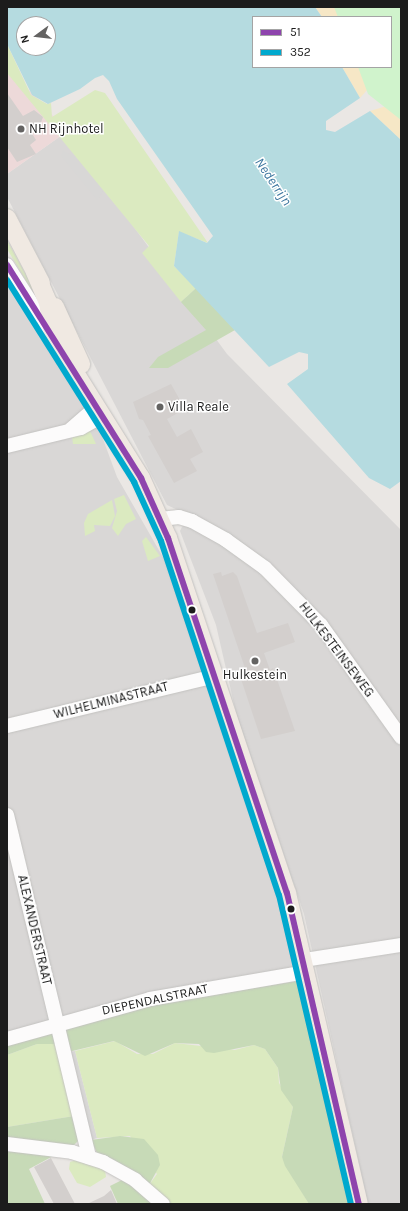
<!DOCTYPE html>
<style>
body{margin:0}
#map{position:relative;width:408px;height:1211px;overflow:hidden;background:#eae7e4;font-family:Karla,sans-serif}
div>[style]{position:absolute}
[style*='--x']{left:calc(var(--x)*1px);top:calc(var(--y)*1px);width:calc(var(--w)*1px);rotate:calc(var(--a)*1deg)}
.residential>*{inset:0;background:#d9d7d6}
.commercial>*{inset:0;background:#edd9d9}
.religious>*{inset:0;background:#d8d7d6}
.grass>*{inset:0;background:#dbeac0}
.forest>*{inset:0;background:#c7dab7}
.sand>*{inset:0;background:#f6e7c6}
.park>*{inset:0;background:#d0f3cc}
.water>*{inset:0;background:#b5dbe0}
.building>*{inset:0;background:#d3cfcd}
.roads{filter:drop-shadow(0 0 1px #c3c2c0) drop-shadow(0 0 1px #c3c2c0)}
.minor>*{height:14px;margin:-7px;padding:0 7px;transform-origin:7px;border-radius:7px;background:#fcfbfb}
.major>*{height:18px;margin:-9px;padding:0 9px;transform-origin:9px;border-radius:9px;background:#f0e9e2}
.bus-1>*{height:6px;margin:-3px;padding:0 3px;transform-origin:3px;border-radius:3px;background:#8e44ad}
.bus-2>*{height:6px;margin:-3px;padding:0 3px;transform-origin:3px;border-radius:3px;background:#00a9ce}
.dots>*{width:11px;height:11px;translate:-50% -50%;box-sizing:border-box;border:2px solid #fff;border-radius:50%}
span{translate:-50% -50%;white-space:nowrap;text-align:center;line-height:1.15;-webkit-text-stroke:3px #fff;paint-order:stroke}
.poi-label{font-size:13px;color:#1c1c1c}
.left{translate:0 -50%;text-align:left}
.street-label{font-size:13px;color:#1c1c1c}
.water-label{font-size:14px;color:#3f78a0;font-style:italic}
.frame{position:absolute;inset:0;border:8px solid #1c1c1c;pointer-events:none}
.legend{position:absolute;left:252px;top:16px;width:140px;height:52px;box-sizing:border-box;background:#fff;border:1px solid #a4a4a4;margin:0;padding:5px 7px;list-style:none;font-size:12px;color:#1c1c1c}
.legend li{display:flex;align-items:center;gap:8px;height:20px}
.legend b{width:20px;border:1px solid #a4a4a4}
.north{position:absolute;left:16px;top:16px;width:40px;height:40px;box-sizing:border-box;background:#fff;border:1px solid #a4a4a4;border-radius:50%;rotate:255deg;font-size:11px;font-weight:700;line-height:16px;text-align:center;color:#1c1c1c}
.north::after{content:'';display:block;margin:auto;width:14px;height:18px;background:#646362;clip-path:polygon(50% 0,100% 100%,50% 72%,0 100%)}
</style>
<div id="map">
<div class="residential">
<div style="clip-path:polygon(65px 133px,227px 354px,401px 530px,401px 729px,322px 619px,182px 512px,167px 505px,7px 197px,7px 174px)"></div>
<div style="clip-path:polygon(7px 283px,100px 431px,117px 477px,164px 559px,276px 886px,296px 970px,118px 1002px,7px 1034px)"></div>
<div style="clip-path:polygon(183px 525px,188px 525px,254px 565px,305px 614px,401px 744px,401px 1204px,368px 1204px,304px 914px,237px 717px,216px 625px,180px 531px)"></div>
</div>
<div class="commercial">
<div style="clip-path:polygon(7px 71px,45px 105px,65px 133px,7px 174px)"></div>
</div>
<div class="religious">
<div style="clip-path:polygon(63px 150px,86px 164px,105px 189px,97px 200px,61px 156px)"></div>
<div style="clip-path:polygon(75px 1051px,97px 1138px,91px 1140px,68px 1052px)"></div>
</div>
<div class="grass">
<div style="clip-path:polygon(7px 44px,31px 95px,47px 104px,51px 103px,52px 117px,95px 90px,105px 93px,208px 243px,179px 232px,174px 266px,196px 288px,181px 302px,142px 253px,149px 246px,7px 73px)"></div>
<div style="clip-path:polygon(7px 240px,40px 301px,39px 302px,7px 249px)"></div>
<div style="clip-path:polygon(89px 429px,96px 444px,73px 444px,72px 437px)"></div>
<div style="clip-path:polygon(124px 495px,136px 519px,126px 524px,118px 536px,112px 528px,117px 511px,114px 499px)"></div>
<div style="clip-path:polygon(112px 500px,115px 516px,110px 526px,94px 525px,95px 531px,85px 536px,84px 523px,88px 514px)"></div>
<div style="clip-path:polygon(146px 537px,160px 556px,148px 561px,142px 541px)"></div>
<div style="clip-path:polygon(115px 1041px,137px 1054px,153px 1054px,175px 1043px,235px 1050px,254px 1045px,265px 1049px,278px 1068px,279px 1083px,293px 1107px,282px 1157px,309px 1204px,170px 1204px,149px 1185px,157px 1174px,130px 1136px,97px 1138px,75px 1051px)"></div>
<div style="clip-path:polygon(37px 1044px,57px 1044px,74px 1116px,7px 1127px,7px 1055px)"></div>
<div style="clip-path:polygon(76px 1160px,105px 1170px,106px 1177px,90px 1187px,77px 1183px,69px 1169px,70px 1162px)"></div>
</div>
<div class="forest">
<div style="clip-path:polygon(196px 288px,235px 330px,168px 368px,149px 368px,158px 357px,206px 330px,181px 302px)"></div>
<div style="clip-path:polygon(297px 981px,349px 1204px,309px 1204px,285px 1166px,282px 1157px,293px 1107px,281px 1090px,278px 1068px,265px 1049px,254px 1045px,214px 1053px,206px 1052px,199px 1044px,175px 1043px,145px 1056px,114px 1041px,68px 1052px,64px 1024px,121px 1010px)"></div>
<div style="clip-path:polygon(52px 1028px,57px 1044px,37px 1044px,7px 1055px,7px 1042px)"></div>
<div style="clip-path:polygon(74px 1116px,78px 1141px,72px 1147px,7px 1140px,7px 1127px)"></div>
<div style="clip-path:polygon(120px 1136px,144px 1139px,158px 1155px,160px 1165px,149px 1185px,97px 1153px,91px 1140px)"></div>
<div style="clip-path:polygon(7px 1149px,55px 1155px,29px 1169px,45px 1204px,7px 1204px)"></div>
<div style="clip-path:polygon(122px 1180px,151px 1199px,152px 1204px,118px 1204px,110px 1186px)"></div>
</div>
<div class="sand">
<div style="clip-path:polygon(315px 7px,336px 7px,342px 17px,322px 17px)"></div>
<div style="clip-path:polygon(342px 67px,361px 67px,368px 89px,360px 98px)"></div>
<div style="clip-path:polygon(390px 105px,401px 115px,401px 140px,370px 111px)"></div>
</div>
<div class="park">
<div style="clip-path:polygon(334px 7px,401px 7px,401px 120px,368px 94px,358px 67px,391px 67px,391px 17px,338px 17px)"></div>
</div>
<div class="water">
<div style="clip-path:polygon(evenodd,7px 7px,315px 7px,322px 17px,253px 17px,253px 67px,342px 67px,360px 98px,326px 121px,326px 130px,335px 132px,370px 111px,401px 140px,401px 481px,390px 489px,369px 478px,287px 384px,308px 369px,308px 354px,299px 352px,269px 367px,174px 266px,179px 231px,207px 243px,213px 236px,117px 99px,109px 81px,103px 75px,95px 78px,80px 89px,48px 104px,32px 95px,7px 44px,7px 7px,24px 24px,48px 24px,48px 48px,24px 48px,24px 24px)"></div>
</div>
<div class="building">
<div style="clip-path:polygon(7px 93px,23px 116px,34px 110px,43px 117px,40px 125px,31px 132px,36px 140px,30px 145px,36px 154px,17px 162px,7px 147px)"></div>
<div style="clip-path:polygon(171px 384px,185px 409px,167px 419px,177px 437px,191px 429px,203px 452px,190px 459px,197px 471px,174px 483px,148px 436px,151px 435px,143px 420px,139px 419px,133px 402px)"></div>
<div style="clip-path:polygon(221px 572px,222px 576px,233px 572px,237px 576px,257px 633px,288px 623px,295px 642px,264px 653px,270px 670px,273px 668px,295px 731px,261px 739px,241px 679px,248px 677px,213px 574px)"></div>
<div style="clip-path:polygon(51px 1158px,54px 1164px,75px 1204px,54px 1204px,34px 1167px)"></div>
<div style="clip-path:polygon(111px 1190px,117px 1204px,87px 1204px,104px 1196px)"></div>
</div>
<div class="roads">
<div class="minor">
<div style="--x:7;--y:265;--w:85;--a:57.4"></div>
<div style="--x:71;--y:429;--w:35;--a:-41"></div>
<div style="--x:7;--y:446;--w:76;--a:-13.7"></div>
<div style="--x:81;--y:428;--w:25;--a:-29"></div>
<div style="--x:160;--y:519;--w:19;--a:-6"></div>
<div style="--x:179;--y:517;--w:14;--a:17"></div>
<div style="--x:192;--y:521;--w:39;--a:29"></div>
<div style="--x:226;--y:540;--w:48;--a:35.7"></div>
<div style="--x:265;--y:568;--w:80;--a:45.5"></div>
<div style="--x:321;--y:625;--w:138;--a:54.5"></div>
<div style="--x:7;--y:726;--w:214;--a:-13.5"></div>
<div style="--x:7;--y:815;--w:352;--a:76.5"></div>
<div style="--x:304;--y:960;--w:98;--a:-8.8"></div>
<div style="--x:7;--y:1039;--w:148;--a:-15.6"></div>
<div style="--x:150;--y:999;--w:159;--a:-9.8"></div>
<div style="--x:7;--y:1144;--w:65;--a:7"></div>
<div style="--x:72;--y:1152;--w:33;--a:18"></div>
<div style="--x:103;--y:1162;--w:37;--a:29"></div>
<div style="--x:135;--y:1180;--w:37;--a:41"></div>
</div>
<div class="major">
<div style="--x:7;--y:218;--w:73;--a:62.4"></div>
<div style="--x:35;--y:272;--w:33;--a:67"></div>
<div style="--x:48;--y:302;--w:37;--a:81"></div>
<div style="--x:54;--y:339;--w:164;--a:58"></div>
<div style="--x:141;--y:478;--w:66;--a:65.8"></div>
<div style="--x:168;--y:538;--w:374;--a:71.5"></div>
<div style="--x:287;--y:893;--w:319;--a:77"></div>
<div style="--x:55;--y:307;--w:63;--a:65.5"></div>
</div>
</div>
<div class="bus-1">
<div style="--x:7;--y:265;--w:252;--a:57.8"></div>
<div style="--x:141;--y:478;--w:66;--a:65.8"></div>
<div style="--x:168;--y:538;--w:374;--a:71.5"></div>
<div style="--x:287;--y:893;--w:319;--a:77"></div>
</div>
<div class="bus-2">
<div style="--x:7;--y:280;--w:239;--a:57.8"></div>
<div style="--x:134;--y:482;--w:65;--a:65.4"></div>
<div style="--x:161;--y:541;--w:373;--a:71.6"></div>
<div style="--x:279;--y:895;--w:317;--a:76.9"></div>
</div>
<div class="dots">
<div style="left:21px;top:129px;background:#646362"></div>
<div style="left:160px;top:407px;background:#646362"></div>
<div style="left:192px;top:610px;background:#1c1c1c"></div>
<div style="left:255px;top:661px;background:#646362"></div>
<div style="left:291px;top:909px;background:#1c1c1c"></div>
</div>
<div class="poi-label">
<span class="left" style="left:29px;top:129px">NH Rijnhotel</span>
<span class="left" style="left:168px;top:407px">Villa Reale</span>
<span style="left:255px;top:675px">Hulkestein</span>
</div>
<div class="street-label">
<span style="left:336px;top:650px;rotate:53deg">HULKESTEINSEWEG</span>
<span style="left:111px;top:701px;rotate:-14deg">WILHELMINASTRAAT</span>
<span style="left:34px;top:930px;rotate:77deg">ALEXANDERSTRAAT</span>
<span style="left:155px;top:1000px;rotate:-12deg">DIEPENDALSTRAAT</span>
</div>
<div class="water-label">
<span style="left:273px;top:182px;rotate:56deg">Nederrijn</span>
</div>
<div class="frame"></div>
<ul class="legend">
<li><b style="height:5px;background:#8e44ad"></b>51</li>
<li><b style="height:5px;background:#00a9ce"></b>352</li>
</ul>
<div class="north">N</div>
</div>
